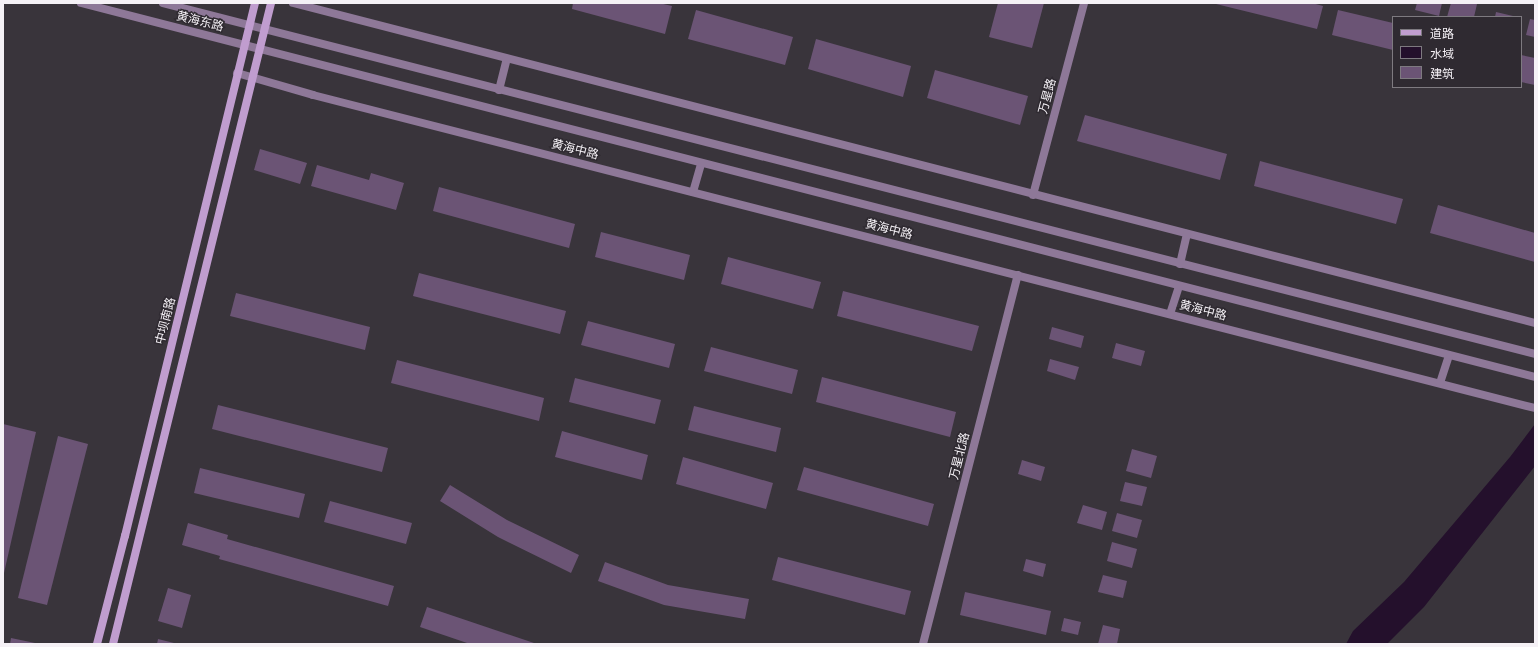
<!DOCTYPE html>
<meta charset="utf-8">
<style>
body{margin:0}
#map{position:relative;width:1538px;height:647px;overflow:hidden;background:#39343b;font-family:Mulish,"Noto Sans SC",sans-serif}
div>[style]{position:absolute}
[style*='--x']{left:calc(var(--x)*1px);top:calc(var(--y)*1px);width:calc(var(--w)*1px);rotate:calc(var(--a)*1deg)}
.water>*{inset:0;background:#24102c}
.building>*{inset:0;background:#6b5475}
.minor>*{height:8px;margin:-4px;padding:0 4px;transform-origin:4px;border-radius:4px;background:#8e7898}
.tertiary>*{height:8px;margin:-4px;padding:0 4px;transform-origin:4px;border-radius:4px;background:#8e7898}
.secondary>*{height:8px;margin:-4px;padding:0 4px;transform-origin:4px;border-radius:4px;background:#c09dcf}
span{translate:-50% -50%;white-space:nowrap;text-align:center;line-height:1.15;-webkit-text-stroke:3px #2f2a31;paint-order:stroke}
.street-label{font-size:12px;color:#f5f1f6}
.frame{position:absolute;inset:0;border:4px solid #f5f1f6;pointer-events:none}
.legend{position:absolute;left:1392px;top:16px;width:130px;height:72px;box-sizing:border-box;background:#2f2a31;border:1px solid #7e7a80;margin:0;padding:5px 7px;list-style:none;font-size:12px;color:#f5f1f6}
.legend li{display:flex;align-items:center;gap:8px;height:20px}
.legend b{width:20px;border:1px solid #7e7a80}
</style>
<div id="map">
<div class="water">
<div style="clip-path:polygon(1535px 424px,1535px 466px,1424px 607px,1387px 644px,1346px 644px,1353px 631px,1404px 582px,1510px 457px)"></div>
</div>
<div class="building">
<div style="clip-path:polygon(573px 3px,659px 3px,672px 6px,665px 34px,572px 9px)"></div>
<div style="clip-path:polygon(998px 3px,1044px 3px,1032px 48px,989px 37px)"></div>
<div style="clip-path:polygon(1212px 3px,1312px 3px,1323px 6px,1317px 29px)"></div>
<div style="clip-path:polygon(1417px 3px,1442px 3px,1439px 16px,1415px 10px)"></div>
<div style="clip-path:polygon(1451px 3px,1477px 4px,1474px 17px,1447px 17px)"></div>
<div style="clip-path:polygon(696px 10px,793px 37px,785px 65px,688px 39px)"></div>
<div style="clip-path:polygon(1338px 10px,1393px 23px,1393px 50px,1332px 35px)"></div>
<div style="clip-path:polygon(1496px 12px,1513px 16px,1513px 17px,1495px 17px)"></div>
<div style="clip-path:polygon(1530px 19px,1535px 20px,1535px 37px,1526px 35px)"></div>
<div style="clip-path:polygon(816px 39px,911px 66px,903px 97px,808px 69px)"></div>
<div style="clip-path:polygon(1521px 55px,1535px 58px,1535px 85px,1521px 82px)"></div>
<div style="clip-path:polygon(935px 70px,1028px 96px,1020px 125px,927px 98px)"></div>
<div style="clip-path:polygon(1085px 115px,1227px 154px,1220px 180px,1077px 141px)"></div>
<div style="clip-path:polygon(260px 149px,307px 163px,300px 184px,254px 170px)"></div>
<div style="clip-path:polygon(1260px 161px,1403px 199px,1396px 224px,1254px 186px)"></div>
<div style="clip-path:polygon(317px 165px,369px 180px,371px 173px,404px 183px,396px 210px,311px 186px)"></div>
<div style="clip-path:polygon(439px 187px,575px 224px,569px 248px,433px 211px)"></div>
<div style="clip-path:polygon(1438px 205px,1535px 233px,1535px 262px,1430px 233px)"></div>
<div style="clip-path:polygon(601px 232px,690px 255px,684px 280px,595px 257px)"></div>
<div style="clip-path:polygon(728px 257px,821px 282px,813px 309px,721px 284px)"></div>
<div style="clip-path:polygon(419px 273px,566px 311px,560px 334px,413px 296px)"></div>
<div style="clip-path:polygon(843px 291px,979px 326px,972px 351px,837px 316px)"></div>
<div style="clip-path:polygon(236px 293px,370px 327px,365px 350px,230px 316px)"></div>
<div style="clip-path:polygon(588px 321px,675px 344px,669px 368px,581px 345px)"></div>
<div style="clip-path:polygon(1052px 327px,1084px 336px,1081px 348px,1049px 339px)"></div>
<div style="clip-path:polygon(1116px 343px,1145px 351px,1141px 366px,1112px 358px)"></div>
<div style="clip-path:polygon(711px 347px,798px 370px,792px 394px,704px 371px)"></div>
<div style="clip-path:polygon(1050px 359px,1079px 367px,1075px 380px,1047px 371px)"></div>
<div style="clip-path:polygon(397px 360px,544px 398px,539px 421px,391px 383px)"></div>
<div style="clip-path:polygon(822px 377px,956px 412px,950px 437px,816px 402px)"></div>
<div style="clip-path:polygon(575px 378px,661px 400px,655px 424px,569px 402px)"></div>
<div style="clip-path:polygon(218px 405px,388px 448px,382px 472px,212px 429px)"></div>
<div style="clip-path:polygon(694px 406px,781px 428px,776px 452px,688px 430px)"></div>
<div style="clip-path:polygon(3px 424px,36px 432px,4px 573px,3px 573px)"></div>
<div style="clip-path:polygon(562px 431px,648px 455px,642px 480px,555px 457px)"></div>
<div style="clip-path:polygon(58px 436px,88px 444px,47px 605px,18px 598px)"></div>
<div style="clip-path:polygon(1132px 449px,1157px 456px,1151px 478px,1126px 471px)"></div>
<div style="clip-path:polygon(683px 457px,773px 483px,766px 509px,676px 484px)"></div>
<div style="clip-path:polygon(1022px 460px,1045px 467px,1041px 481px,1018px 474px)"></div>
<div style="clip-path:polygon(804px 467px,934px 504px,928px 526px,797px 490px)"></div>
<div style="clip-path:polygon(200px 468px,305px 494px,299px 518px,194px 493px)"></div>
<div style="clip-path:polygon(1125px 482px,1147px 487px,1142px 506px,1120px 501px)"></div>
<div style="clip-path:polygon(450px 485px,507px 520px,579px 555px,571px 573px,498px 537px,440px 501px)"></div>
<div style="clip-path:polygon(330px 501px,412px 523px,406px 544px,324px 522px)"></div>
<div style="clip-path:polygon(1083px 505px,1107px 512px,1102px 530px,1077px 523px)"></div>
<div style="clip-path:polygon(1117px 513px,1142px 520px,1137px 538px,1112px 531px)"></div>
<div style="clip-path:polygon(188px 523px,228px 535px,227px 539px,394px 586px,388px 606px,219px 559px,220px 556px,182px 545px)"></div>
<div style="clip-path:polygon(1112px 542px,1137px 549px,1132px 568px,1107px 561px)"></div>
<div style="clip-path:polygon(778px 557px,911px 591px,905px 615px,772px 580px)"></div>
<div style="clip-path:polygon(1026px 559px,1046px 564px,1043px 577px,1023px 571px)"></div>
<div style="clip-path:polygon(605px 562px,668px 585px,749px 599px,745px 619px,664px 605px,598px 581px)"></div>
<div style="clip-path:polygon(1103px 575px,1127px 581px,1123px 598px,1098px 592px)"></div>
<div style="clip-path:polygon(168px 588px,191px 595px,182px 628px,158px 621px)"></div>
<div style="clip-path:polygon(965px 592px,1051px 611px,1046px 635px,960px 615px)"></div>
<div style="clip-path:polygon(427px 607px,537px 644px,470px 644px,420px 627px)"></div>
<div style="clip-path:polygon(1064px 618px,1081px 622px,1078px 635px,1061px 631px)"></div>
<div style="clip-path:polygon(1103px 625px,1120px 629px,1117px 644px,1098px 644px)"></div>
<div style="clip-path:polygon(11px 638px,35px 643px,35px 644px,10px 644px)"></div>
<div style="clip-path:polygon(158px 639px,174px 643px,174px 644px,157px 644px)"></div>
</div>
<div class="minor">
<div style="--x:293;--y:3;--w:1283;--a:14.45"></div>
<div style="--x:237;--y:73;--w:79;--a:16.1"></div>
<div style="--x:313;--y:95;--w:1261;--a:14.37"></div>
<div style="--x:499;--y:90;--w:32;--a:-76"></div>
<div style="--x:693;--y:192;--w:29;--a:-74"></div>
<div style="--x:1180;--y:264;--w:31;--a:-77"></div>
<div style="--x:1170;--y:314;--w:28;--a:-72"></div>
<div style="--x:1440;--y:383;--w:29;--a:-72"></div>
<div style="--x:923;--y:644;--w:381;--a:-75.6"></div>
</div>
<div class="tertiary">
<div style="--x:81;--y:3;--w:1501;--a:14.42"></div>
<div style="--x:163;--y:3;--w:1416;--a:14.35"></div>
<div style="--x:1033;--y:195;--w:199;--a:-75.1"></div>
</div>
<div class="secondary">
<div style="--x:97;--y:644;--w:112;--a:-75.5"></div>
<div style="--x:125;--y:536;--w:549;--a:-76.29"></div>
<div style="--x:113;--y:644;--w:660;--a:-76.15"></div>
</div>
<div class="street-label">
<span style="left:200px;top:21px;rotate:14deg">黄海东路</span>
<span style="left:1047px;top:96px;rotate:-75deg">万星路</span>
<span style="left:575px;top:149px;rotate:14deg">黄海中路</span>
<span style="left:889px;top:229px;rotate:14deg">黄海中路</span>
<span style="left:1203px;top:310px;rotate:14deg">黄海中路</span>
<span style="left:165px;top:321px;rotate:-76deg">中坝南路</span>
<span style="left:959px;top:456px;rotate:-76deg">万星北路</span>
</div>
<div class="frame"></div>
<ul class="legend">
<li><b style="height:5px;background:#c09dcf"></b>道路</li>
<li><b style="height:11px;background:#24102c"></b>水域</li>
<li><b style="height:11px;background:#6b5475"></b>建筑</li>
</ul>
</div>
